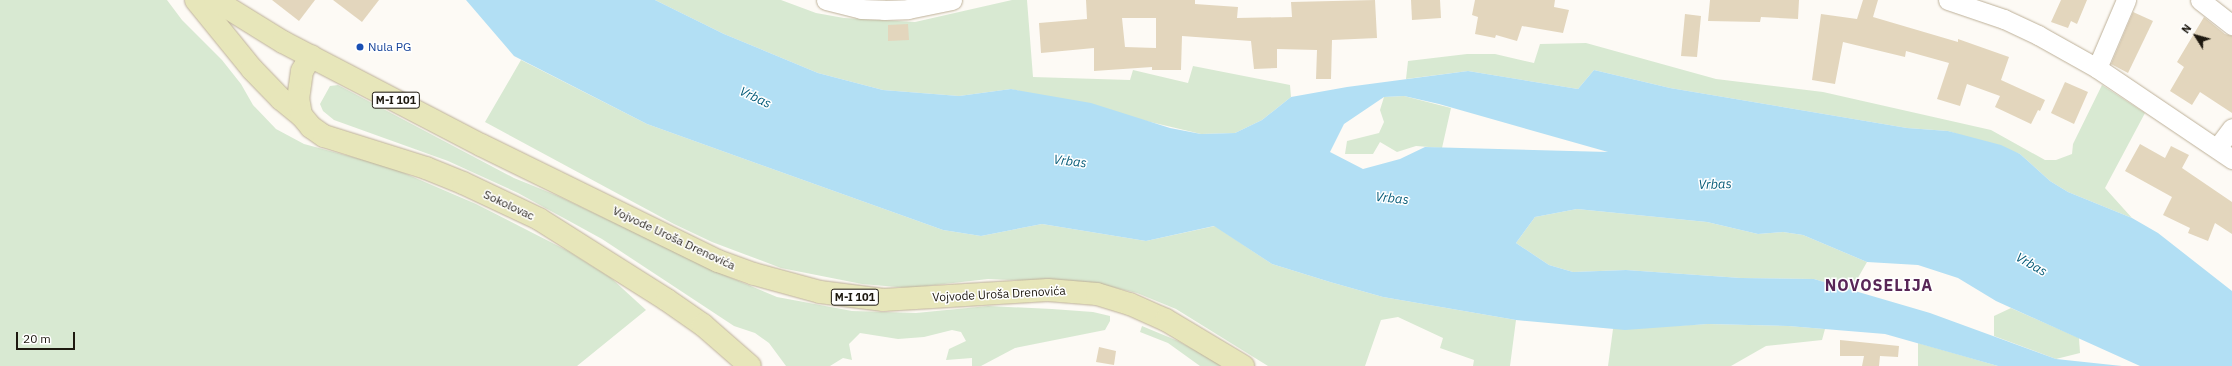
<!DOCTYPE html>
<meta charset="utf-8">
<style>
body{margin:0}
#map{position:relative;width:2232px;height:366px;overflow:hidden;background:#fdfaf5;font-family:"IBM Plex Sans",sans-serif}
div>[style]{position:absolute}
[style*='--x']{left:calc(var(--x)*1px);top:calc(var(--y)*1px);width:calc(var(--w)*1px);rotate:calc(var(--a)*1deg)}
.green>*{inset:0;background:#d8e9d2}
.water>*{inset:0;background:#b2dff4}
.building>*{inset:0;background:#e3d6bd}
.roads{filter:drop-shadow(0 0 1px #bdb098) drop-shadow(0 0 1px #bdb098)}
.minor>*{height:19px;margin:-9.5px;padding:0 9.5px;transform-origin:9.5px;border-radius:9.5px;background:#fff}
.major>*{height:22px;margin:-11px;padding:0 11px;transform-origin:11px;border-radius:11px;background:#e7e6ba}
.dots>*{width:11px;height:11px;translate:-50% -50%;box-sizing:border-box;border:2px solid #fff;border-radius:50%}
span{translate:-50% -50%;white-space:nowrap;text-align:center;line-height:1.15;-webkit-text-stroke:3px #fff;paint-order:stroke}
.shield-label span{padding:1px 3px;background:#fff;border:1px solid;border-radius:3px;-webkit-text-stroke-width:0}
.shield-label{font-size:11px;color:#1e1910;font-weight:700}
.transit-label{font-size:12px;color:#164399}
.left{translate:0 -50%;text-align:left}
.street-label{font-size:12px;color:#1e1910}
.water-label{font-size:13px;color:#055b78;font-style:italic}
.district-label{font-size:16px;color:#582657;font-weight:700;letter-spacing:1px}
.north{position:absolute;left:2176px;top:16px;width:40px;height:40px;-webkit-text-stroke:3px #fff;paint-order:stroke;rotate:307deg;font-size:11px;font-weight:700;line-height:16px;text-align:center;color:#1e1910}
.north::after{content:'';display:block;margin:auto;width:14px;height:18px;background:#1e1910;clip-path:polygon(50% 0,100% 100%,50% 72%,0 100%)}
.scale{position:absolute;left:16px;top:332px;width:59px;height:18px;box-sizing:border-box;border:2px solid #1e1910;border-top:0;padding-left:5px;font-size:12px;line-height:14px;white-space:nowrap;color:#1e1910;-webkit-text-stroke:3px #fff;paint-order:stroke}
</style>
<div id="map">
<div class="green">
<div style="clip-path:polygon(0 0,167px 0,182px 20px,222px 60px,241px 84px,253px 105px,276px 129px,304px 144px,390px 167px,476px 204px,568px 251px,611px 278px,646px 310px,577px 366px,0 366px)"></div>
<div style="clip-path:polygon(655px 0,781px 0,816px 13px,844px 18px,915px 22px,1012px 0,1027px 0,1033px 77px,1130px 80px,1133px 70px,1188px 83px,1193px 66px,1290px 85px,1291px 97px,1262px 120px,1235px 133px,1201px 134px,1011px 89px,959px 96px,883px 90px,818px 73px,724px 34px)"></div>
<div style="clip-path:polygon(1586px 43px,1716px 79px,1823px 92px,1991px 130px,2045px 160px,2056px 160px,2072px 154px,2073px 144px,2102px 85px,2145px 113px,2105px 188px,2132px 218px,2068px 192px,2050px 181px,2020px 154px,1948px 131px,1907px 128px,1670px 88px,1594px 70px,1578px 89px,1468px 71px,1406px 79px,1408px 61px,1467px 54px,1495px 54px,1534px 63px,1540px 44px)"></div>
<div style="clip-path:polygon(521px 60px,647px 124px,943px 230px,981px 236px,1042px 224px,1146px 241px,1215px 226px,1272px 264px,1330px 282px,1383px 297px,1516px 320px,1510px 366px,1473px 366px,1474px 360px,1440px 348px,1443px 338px,1398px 317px,1381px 320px,1365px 366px,1268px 366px,1176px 309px,1137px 293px,1099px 284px,988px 279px,909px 288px,862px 284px,781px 268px,712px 242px,674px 224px,485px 122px)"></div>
<div style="clip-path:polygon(338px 85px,514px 178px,558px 196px,729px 277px,777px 297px,852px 311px,916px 313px,988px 306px,1052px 309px,1093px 312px,1110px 316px,1110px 321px,1105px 330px,1015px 348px,981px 366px,972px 366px,972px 358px,946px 360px,949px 349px,966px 341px,961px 332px,952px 330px,924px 337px,898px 339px,860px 333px,849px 344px,852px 360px,843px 358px,830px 366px,786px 366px,769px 343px,755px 333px,734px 326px,602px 239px,518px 193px,448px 161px,334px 120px,323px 111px,320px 104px,330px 86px)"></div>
<div style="clip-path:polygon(1404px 96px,1451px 108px,1442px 148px,1416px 146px,1397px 152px,1380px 142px,1373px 154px,1345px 154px,1347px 141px,1379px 133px,1384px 122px,1380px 110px,1384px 97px)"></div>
<div style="clip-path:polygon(1577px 209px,1707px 222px,1758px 234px,1783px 232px,1803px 235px,1867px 262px,1851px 290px,1814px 279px,1741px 278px,1626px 270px,1573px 272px,1549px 265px,1516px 243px,1535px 217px)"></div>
<div style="clip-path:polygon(2011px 308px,2079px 338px,2080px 353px,2056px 359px,1994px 336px,1994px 316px)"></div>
<div style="clip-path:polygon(1708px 324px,1788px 326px,1825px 329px,1822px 340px,1766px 346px,1731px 366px,1608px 366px,1613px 329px)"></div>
<div style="clip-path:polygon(1142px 326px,1178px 341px,1224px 366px,1200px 366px,1168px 343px,1140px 332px)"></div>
<div style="clip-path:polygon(1918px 343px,1967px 357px,1998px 366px,1918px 366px)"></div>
</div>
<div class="water">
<div style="clip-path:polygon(evenodd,466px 0,655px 0,724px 34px,818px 73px,883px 90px,959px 96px,1011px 89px,1091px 103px,1170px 128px,1201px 134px,1235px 133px,1262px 120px,1291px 97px,1347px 87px,1468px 71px,1578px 89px,1594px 70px,1670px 88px,1907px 128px,1948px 131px,2001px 145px,2020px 154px,2050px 181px,2068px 192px,2132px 218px,2158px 233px,2232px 291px,2232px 366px,2140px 366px,1996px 301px,1958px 278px,1918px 265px,1867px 262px,1803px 235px,1783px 232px,1758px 234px,1707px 222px,1577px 209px,1535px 217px,1516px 243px,1549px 265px,1573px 272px,1626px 270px,1741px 278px,1814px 279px,1930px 313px,2056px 359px,2122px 366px,1998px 366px,1885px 334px,1788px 326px,1708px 324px,1625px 330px,1516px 320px,1383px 297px,1330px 282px,1272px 264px,1214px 226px,1146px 241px,1042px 224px,981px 236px,943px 230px,647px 124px,514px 56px,466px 0,1404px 96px,1439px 104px,1608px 152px,1425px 147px,1400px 159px,1363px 169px,1330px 152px,1344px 124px,1384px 97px,1404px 96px)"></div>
</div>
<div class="building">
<div style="clip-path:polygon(272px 0,315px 0,299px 21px)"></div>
<div style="clip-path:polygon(333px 0,379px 0,362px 22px)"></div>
<div style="clip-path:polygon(evenodd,1086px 0,1195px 0,1195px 4px,1238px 7px,1237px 18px,1292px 17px,1291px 2px,1375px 0,1377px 38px,1332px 40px,1331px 79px,1316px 79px,1317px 50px,1277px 49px,1277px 68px,1254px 69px,1251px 41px,1182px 36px,1181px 70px,1152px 70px,1152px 67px,1094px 71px,1094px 48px,1041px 53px,1039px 23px,1087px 19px,1086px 0,1122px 18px,1156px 18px,1156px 48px,1125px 47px,1122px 18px)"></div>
<div style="clip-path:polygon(1411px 0,1440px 0,1441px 18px,1412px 20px)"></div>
<div style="clip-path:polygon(1475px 0,1555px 0,1554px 7px,1569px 10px,1563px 33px,1522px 26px,1517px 41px,1496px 35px,1495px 38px,1475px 34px,1478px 17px,1472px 15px)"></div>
<div style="clip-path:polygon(1710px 0,1799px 0,1798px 19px,1761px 17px,1760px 22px,1708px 21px)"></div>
<div style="clip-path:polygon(1863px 0,1878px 0,1873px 17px,1958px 42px,1958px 39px,2009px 57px,2001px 80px,2045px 100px,2040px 111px,2038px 110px,2031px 124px,1995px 107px,2000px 96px,1967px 84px,1960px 106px,1937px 99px,1949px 63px,1906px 51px,1905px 57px,1843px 42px,1835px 84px,1812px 80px,1821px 14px,1857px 19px)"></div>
<div style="clip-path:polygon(2061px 0,2087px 0,2077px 24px,2071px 21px,2068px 28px,2051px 22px)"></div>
<div style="clip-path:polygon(2133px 12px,2153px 21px,2128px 73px,2111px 64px)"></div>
<div style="clip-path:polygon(1685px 14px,1701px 16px,1697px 57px,1681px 56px)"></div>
<div style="clip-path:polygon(2204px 17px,2225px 34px,2232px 36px,2232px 113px,2200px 92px,2192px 105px,2170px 91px,2184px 67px,2177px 62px)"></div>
<div style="clip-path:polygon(908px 24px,909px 40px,888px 41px,888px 25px)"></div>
<div style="clip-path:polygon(2065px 82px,2088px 92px,2074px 124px,2051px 113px)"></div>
<div style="clip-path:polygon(2140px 144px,2165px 158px,2171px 146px,2189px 155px,2182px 168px,2232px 202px,2232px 234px,2215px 223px,2208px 241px,2188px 233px,2190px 228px,2163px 215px,2172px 197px,2125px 171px)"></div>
<div style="clip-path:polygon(1840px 340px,1899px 346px,1898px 357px,1880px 356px,1879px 366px,1862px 366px,1864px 356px,1840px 356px)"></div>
<div style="clip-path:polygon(1099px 347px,1116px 351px,1114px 365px,1096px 362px)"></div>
</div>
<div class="roads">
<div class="minor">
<div style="--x:826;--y:0;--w:36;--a:14"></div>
<div style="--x:861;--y:9;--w:23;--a:2"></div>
<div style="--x:884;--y:10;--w:24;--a:-2"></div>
<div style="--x:908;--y:9;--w:45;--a:-11.6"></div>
<div style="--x:1948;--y:0;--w:59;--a:18.7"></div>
<div style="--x:2004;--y:19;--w:38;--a:25"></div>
<div style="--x:2038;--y:35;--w:68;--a:29.2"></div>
<div style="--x:2097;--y:68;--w:163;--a:34"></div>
<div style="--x:2200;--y:0;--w:41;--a:38"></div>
<div style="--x:2097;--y:68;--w:74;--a:-66.9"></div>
<div style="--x:2217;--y:148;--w:25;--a:-53"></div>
</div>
<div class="major">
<div style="--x:196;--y:0;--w:89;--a:50.9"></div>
<div style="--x:252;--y:69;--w:42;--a:46"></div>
<div style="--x:281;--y:99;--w:26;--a:39"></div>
<div style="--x:215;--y:0;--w:80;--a:31.7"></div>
<div style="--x:283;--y:42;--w:223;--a:27.5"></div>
<div style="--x:481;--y:145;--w:264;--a:26.1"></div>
<div style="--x:718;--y:261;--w:38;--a:20"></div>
<div style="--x:754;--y:274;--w:68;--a:15.3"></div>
<div style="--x:820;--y:292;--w:64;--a:7.2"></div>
<div style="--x:883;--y:300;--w:165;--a:-3.5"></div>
<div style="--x:1048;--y:290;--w:49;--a:4.7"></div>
<div style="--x:1097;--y:294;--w:34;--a:17"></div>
<div style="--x:1130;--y:304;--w:39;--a:24"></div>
<div style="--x:1166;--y:320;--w:90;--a:30.9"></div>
<div style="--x:311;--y:56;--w:17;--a:121"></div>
<div style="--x:302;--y:71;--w:27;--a:98"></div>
<div style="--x:298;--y:98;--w:17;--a:80"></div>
<div style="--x:301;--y:115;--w:16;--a:50"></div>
<div style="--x:311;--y:127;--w:16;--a:35"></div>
<div style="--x:324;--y:136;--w:107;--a:17.4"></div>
<div style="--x:426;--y:168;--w:40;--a:22"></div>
<div style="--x:463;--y:183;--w:84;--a:25.3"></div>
<div style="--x:539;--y:219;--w:151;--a:32.3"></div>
<div style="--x:667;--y:300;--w:44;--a:34.8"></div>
<div style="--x:703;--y:325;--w:62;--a:41.1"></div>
</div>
</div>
<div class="dots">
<div style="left:360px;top:47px;background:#1a4fb4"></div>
</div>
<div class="shield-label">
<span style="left:396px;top:100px">M-I 101</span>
<span style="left:855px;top:297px">M-I 101</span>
</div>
<div class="transit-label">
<span class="left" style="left:368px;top:47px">Nula PG</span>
</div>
<div class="street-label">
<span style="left:509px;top:205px;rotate:25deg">Sokolovac</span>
<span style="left:674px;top:238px;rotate:25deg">Vojvode Uroša Drenovića</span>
<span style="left:999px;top:294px;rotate:-3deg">Vojvode Uroša Drenovića</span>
</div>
<div class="water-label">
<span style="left:755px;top:98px;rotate:25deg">Vrbas</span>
<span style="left:1070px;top:162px;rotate:7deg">Vrbas</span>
<span style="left:1715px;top:185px;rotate:-2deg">Vrbas</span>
<span style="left:1392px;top:199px;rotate:6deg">Vrbas</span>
<span style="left:2031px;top:265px;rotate:30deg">Vrbas</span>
</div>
<div class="district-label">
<span style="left:1879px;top:285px">NOVOSELIJA</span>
</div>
<div class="north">N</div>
<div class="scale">20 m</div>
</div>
